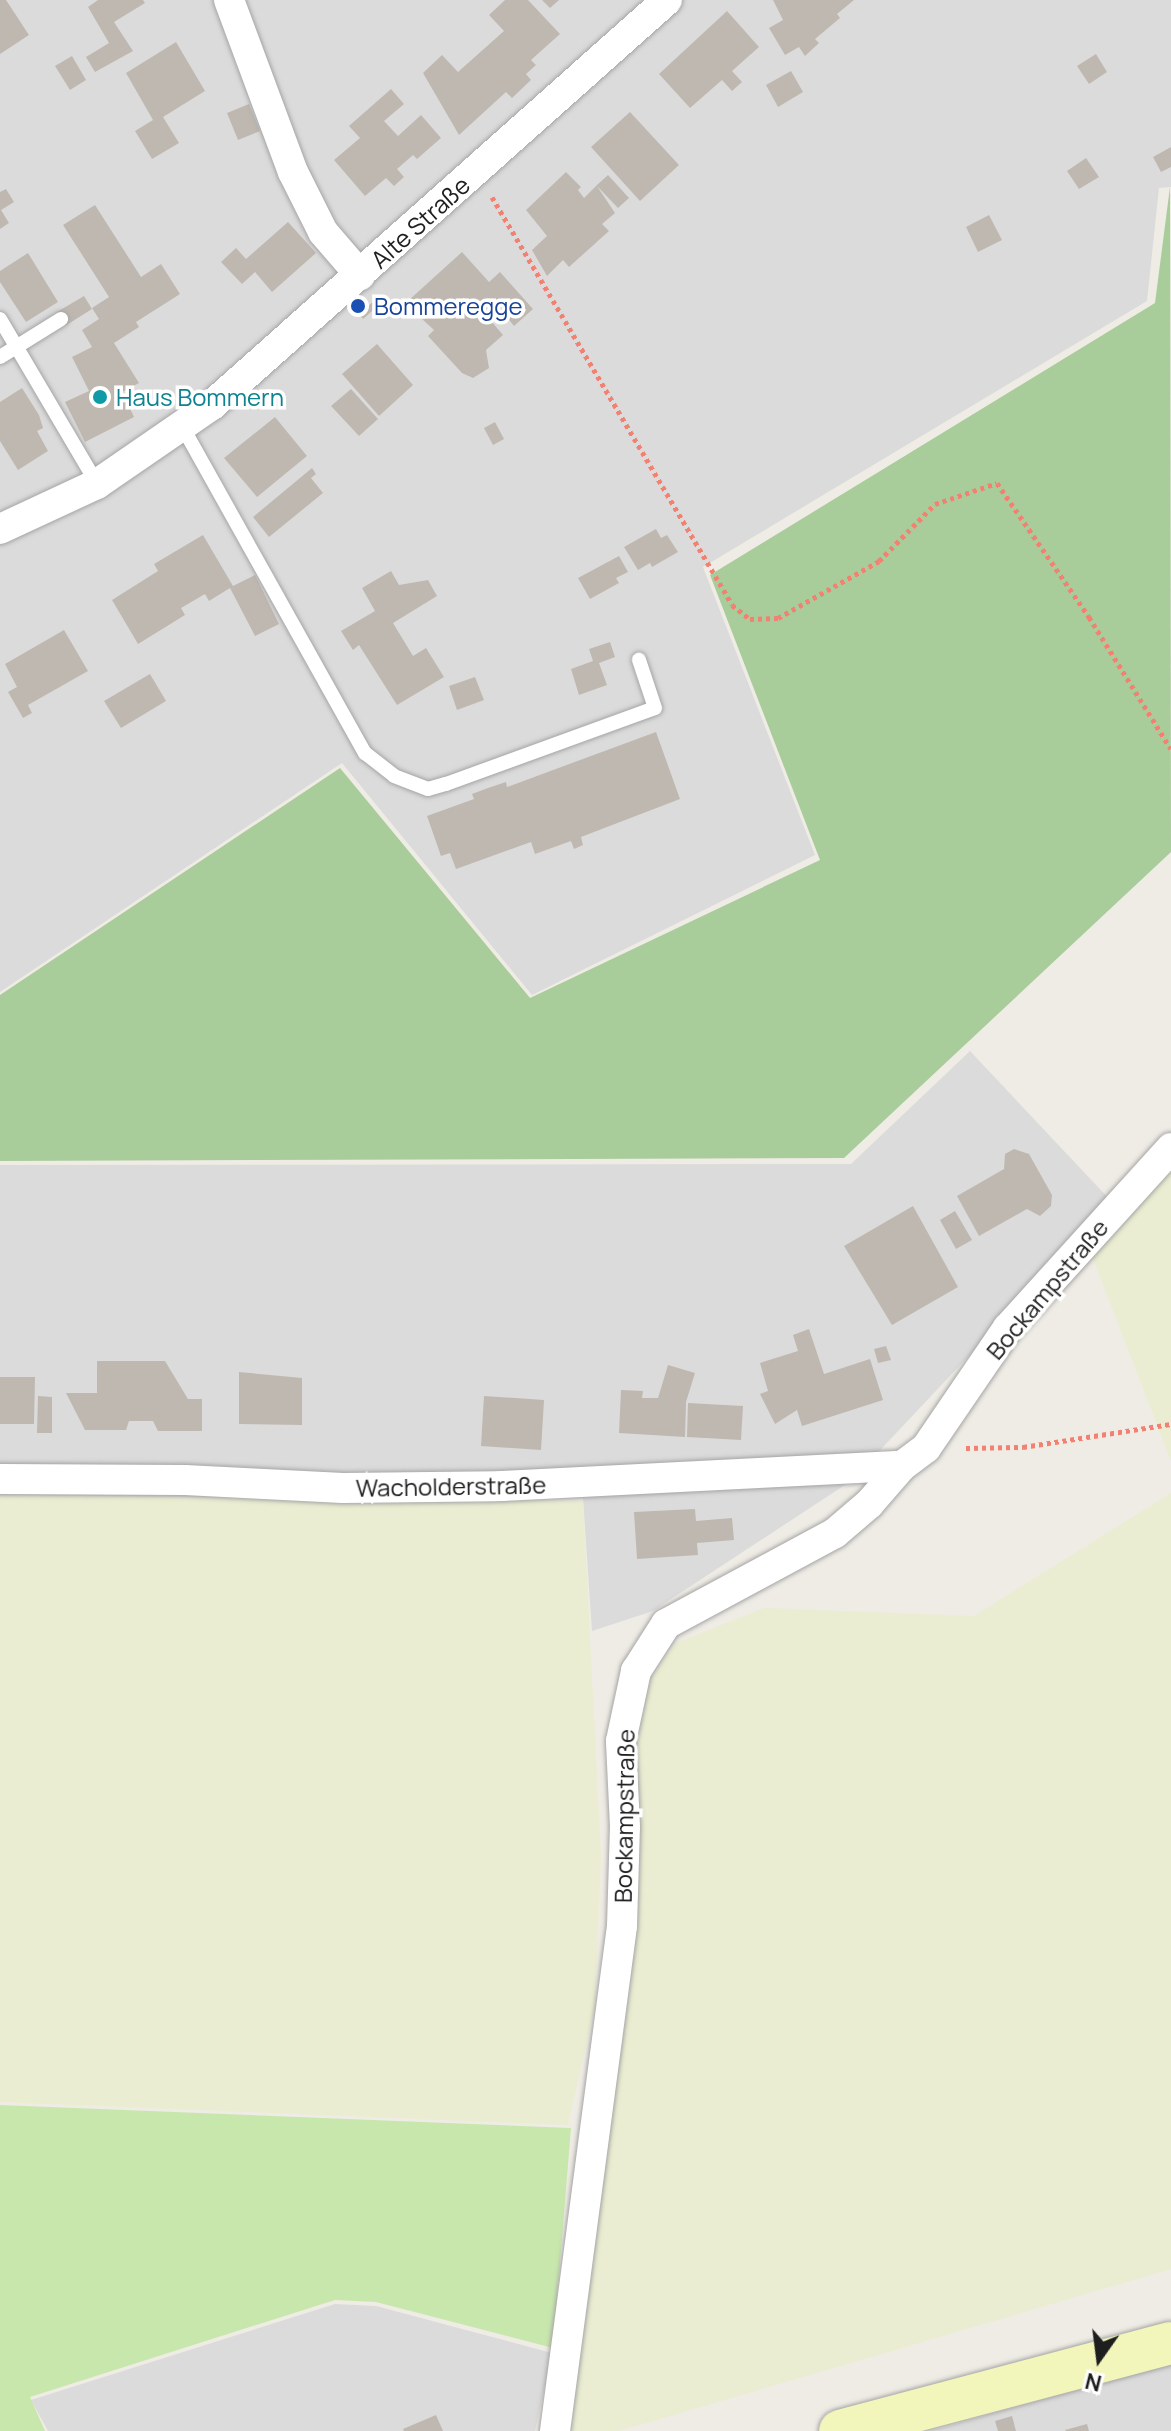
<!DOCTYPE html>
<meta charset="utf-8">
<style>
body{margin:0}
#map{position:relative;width:1171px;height:2431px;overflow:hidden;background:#efece5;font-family:Manrope,sans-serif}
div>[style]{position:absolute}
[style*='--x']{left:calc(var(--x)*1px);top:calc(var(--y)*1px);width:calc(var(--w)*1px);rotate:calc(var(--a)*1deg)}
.residential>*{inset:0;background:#dcdbdb}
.farmland>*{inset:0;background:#eaedd1}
.grass>*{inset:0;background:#c8e7ad}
.forest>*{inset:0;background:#a9cc9b}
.building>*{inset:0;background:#bfb8b1}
.path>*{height:5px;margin-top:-2.5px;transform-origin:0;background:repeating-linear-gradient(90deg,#f38171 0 4px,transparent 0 8px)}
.roads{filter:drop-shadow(0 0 2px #a5a5a5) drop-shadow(0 0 2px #a5a5a5)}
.lane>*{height:14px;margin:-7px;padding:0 7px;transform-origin:7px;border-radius:7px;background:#fff}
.street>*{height:30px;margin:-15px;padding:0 15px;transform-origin:15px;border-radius:15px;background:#fff}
.secondary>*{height:42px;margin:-21px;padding:0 21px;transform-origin:21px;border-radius:21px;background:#f2f6bb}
.dots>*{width:22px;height:22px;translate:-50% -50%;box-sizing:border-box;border:4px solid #fff;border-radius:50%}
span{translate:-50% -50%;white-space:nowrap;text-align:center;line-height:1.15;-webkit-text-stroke:7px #fff;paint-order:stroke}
.street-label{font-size:24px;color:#1e1e1e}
.transit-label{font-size:24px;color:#164399}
.left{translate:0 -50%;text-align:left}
.culture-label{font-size:24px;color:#0d838f}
.north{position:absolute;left:1059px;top:2319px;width:80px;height:80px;-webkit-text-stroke:6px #fff;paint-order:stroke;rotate:194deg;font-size:22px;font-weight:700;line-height:32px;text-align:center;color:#1e1e1e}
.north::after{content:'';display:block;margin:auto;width:28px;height:36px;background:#1e1e1e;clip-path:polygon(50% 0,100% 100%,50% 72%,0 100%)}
</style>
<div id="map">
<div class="residential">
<div style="clip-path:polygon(0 0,1171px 0,1171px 187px,1159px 188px,1147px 301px,703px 567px,815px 855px,532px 995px,342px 763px,0 992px)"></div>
<div style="clip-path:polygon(970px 1051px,1113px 1203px,851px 1481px,653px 1611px,592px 1631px,583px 1498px,0 1506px,0 1165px,851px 1164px)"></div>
<div style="clip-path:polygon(335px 2304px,376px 2306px,552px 2353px,535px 2431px,48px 2431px,31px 2400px)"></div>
<div style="clip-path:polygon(1171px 2363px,1171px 2431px,931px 2431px)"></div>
</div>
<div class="farmland">
<div style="clip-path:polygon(1171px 1152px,1171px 1461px,1090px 1251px)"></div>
<div style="clip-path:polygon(1171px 1493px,1171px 2269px,619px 2431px,572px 2431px,568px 2414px,583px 2342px,601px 2152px,631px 1983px,638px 1827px,635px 1737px,648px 1681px,676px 1643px,764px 1608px,974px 1616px)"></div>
<div style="clip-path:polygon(0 1495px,583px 1501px,601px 1855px,595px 2005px,568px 2125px,0 2102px)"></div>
</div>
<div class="grass">
<div style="clip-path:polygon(0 2105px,571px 2128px,553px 2348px,376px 2302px,335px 2300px,30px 2397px,45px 2431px,0 2431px)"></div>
</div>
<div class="forest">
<div style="clip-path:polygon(1170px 187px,1171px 852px,844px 1158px,0 1161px,0 995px,340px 768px,530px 998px,820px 860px,710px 575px,1155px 303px)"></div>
</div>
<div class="building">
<div style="clip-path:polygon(0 0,6px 0,29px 35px,0 54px)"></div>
<div style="clip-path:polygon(98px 0,143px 0,145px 3px,114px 22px,133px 51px,95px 72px,86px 57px,109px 43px,88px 7px)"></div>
<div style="clip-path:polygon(505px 0,528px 0,560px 34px,531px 60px,536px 65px,526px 74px,531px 80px,512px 98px,506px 92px,459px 135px,423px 73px,442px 55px,458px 72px,504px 31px,489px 15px)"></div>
<div style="clip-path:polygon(542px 0,559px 0,550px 8px)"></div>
<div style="clip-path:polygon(773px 0,854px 0,837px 14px,840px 18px,815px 39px,819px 43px,805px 56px,799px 47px,785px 55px,769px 28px,783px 20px)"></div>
<div style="clip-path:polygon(727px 11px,759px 47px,732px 71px,742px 82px,732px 91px,722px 80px,690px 108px,659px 74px)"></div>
<div style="clip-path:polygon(176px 42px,205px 91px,163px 117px,179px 143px,152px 159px,135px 131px,153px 120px,126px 73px)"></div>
<div style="clip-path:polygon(1096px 54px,1107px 72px,1089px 84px,1077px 66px)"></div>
<div style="clip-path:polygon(72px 56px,86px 80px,70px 90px,55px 66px)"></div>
<div style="clip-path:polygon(791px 71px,803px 92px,778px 107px,766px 85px)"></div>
<div style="clip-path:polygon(391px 89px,404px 104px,384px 121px,398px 136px,421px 115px,441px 138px,417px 159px,413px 155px,397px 169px,404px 177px,394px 186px,386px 178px,365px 196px,334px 160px,360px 138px,349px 126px)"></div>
<div style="clip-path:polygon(249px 104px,260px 131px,238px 140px,227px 113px)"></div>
<div style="clip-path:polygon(630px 112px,679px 165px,640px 201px,591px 147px)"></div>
<div style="clip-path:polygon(1171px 147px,1171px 167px,1161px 172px,1153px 157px)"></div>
<div style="clip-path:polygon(1086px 158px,1099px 177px,1079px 189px,1067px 171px)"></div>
<div style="clip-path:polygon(566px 172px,581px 187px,578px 190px,584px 198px,597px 185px,608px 175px,629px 198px,618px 208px,597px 186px,615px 213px,602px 224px,609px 231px,569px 267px,563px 260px,547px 276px,532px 250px,547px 236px,526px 210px)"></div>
<div style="clip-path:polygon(6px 189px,14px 202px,1px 210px,9px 223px,0 229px,0 192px)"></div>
<div style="clip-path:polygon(95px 205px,141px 277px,161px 264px,180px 294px,136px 322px,139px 327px,114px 343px,139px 383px,122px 392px,134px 417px,85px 442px,65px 402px,89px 391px,72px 357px,92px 347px,82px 330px,99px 319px,92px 308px,109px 297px,63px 225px)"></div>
<div style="clip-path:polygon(989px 215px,1002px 240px,978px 252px,966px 227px)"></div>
<div style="clip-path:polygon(288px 222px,316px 253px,272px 292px,255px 272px,242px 284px,221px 262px,236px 248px,246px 259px)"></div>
<div style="clip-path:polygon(462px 252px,489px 282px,500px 272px,533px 309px,514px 326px,502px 311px,491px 321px,503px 335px,486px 350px,489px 368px,473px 378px,462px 373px,428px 336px,434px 330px,410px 308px,409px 300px)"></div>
<div style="clip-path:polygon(28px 253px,58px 302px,26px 322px,0 282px,0 271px)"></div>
<div style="clip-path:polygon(84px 296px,92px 309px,65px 326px,57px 312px)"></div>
<div style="clip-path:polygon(375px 300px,379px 305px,363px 319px,359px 314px)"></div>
<div style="clip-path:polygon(377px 344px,413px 385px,379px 416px,342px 374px)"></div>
<div style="clip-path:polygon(22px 388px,39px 415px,43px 428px,37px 431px,48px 451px,18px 470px,0 441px,0 402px)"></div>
<div style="clip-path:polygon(351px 389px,378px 419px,359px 436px,331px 406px)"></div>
<div style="clip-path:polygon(275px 417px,307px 456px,257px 497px,224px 458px)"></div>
<div style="clip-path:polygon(495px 422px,504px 439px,493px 445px,484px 428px)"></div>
<div style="clip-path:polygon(312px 468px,316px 474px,311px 478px,323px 493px,269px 537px,253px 517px)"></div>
<div style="clip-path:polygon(656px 529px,661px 538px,667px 535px,678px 552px,652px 567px,650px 563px,638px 570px,624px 547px)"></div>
<div style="clip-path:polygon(203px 535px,233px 586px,255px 575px,279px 624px,255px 636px,230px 588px,209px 601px,205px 594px,181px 608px,185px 615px,138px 644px,112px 600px,158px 571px,154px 564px)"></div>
<div style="clip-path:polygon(619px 556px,628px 572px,616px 578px,619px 583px,590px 599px,578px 578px)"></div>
<div style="clip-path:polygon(391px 571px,399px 585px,428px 580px,437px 596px,393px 623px,413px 656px,426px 648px,444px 677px,397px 705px,359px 645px,353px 650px,341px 631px,375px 611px,362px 588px)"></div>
<div style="clip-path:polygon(64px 630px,88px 671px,28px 705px,32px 713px,23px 718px,8px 692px,17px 687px,5px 664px)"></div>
<div style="clip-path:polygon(610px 642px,615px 657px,599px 663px,607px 685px,579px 695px,571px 669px,593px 661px,589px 649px)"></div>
<div style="clip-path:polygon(150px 674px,166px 701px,121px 728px,104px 701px)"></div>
<div style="clip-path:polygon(475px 677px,484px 700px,457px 710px,449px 686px)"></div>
<div style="clip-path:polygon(656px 732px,680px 799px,581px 837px,583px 845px,574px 849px,571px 841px,535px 854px,531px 842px,456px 869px,450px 853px,441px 856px,427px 816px,474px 799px,472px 794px,488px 788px,506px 782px,507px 787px)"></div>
<div style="clip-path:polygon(1014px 1149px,1029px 1154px,1052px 1195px,1051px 1206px,1040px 1216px,1027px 1209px,979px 1236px,957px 1196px,1004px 1169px,1005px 1154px)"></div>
<div style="clip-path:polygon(913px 1206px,958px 1287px,892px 1325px,844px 1246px)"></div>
<div style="clip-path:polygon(955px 1211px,972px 1240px,956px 1249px,940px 1220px)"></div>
<div style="clip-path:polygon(809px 1329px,824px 1374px,870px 1359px,883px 1400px,802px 1426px,797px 1410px,775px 1424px,760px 1394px,768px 1391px,760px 1363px,798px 1351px,793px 1335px)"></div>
<div style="clip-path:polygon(886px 1346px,891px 1360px,878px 1363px,874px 1349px)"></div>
<div style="clip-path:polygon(97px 1361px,165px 1361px,188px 1399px,202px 1399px,202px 1431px,158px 1431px,153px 1421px,129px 1421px,126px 1430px,85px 1430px,66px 1393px,97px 1393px)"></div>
<div style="clip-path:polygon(668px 1365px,695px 1373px,686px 1402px,685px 1437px,619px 1433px,621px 1390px,643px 1391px,642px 1398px,658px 1398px)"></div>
<div style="clip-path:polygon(239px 1372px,302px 1378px,302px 1425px,239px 1424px)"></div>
<div style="clip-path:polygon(0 1377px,35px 1377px,34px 1424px,0 1424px)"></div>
<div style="clip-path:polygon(38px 1396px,52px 1397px,52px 1433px,37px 1433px)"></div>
<div style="clip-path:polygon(484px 1396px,544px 1400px,541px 1450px,481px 1446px)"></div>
<div style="clip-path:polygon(688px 1403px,743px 1406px,741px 1440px,687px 1437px)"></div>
<div style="clip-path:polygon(695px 1509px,696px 1521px,732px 1518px,734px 1540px,697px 1543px,698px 1555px,637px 1559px,634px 1512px)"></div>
<div style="clip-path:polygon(436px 2415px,443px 2431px,404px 2431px,403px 2429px)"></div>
<div style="clip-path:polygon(1012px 2416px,1016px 2431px,998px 2431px,995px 2421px)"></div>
<div style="clip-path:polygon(1087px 2424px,1089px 2431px,1066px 2431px,1065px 2430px)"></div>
</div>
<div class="path">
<div style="--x:492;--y:197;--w:473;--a:59.5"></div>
<div style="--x:732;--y:605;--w:23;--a:38"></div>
<div style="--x:750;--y:619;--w:28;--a:-2"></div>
<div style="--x:778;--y:618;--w:116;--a:-29.4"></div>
<div style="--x:879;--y:561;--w:80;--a:-45.5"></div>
<div style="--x:935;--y:504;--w:65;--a:-18.7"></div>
<div style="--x:997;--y:483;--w:163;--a:55.5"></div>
<div style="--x:1089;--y:617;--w:155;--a:58.2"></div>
<div style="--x:966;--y:1448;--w:57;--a:-1"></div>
<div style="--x:1023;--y:1447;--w:150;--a:-8.8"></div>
</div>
<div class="roads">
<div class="lane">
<div style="--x:0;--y:319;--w:191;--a:59.5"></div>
<div style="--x:0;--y:357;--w:72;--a:-31.9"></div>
<div style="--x:182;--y:426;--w:375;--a:60.8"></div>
<div style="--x:365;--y:753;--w:37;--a:38"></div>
<div style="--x:394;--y:776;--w:36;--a:21"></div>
<div style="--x:428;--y:789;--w:19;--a:-16"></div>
<div style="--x:446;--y:784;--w:222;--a:-20"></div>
<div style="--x:655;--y:708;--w:51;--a:-108.4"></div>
</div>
<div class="street">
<div style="--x:229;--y:0;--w:184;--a:69.6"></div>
<div style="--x:293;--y:172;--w:67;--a:63.4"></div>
<div style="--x:323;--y:232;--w:57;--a:49.3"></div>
<div style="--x:0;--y:529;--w:107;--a:-24.9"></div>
<div style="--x:97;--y:484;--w:140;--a:-34.5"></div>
<div style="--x:212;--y:405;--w:609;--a:-41.67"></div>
<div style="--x:0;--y:1479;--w:185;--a:0.3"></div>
<div style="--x:185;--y:1480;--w:158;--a:2.9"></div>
<div style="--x:343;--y:1488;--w:159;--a:-0.7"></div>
<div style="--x:502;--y:1486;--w:400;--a:-2.9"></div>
<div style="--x:555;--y:2431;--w:509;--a:-82.44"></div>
<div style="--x:622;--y:1926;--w:99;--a:-88.3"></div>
<div style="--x:625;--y:1827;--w:86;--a:-92.7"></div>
<div style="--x:621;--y:1741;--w:72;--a:-77.9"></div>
<div style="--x:636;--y:1671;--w:56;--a:-57.4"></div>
<div style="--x:666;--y:1624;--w:192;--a:-28.3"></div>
<div style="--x:835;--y:1533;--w:45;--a:-40.5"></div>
<div style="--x:869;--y:1504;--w:50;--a:-49"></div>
<div style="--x:902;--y:1466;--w:30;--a:-37"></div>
<div style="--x:926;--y:1448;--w:145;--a:-55.7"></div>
<div style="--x:1008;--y:1328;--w:243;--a:-47.8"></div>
</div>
<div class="secondary">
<div style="--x:840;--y:2431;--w:342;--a:-14.9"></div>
</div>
</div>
<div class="dots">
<div style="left:358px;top:306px;background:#1a4fb4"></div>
<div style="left:100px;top:397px;background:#0f9aa8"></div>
</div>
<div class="street-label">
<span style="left:420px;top:222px;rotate:-42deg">Alte Straße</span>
<span style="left:1047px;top:1289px;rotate:-50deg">Bockampstraße</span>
<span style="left:451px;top:1486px;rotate:-1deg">Wacholderstraße</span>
<span style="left:624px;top:1816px;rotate:-89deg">Bockampstraße</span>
</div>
<div class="transit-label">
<span class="left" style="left:374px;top:306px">Bommeregge</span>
</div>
<div class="culture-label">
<span class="left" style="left:116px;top:397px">Haus Bommern</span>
</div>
<div class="north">N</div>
</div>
